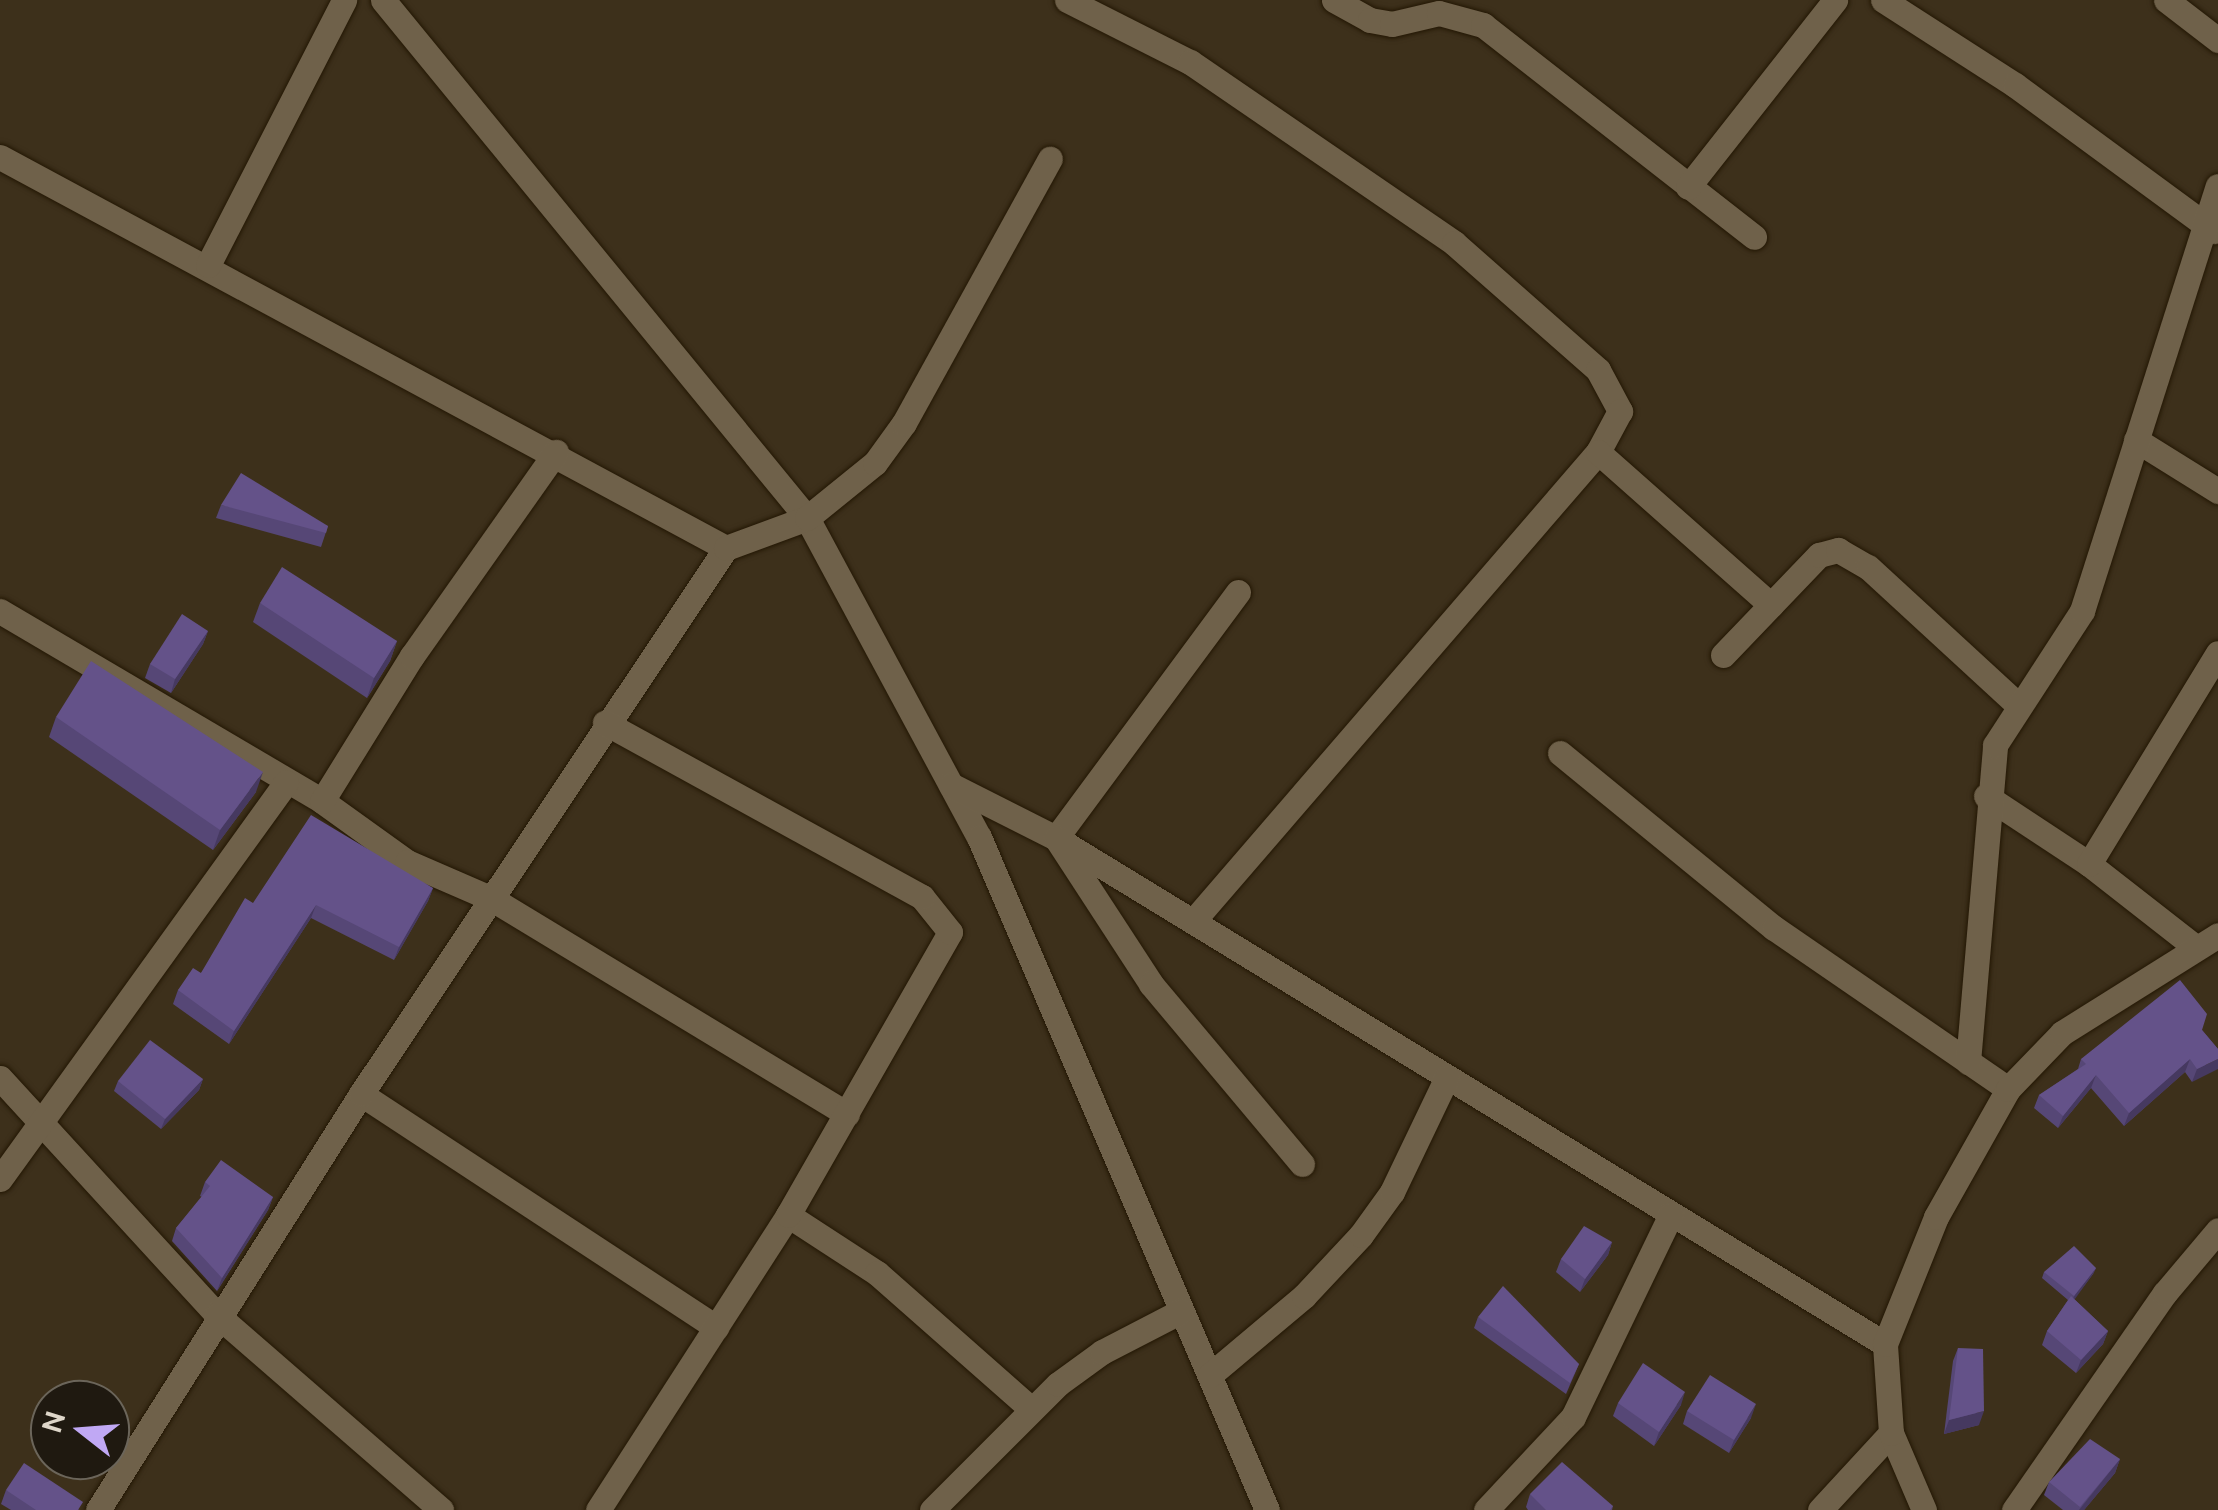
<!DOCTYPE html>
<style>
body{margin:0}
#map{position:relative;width:2218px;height:1510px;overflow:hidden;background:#3d301b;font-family:Ubuntu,sans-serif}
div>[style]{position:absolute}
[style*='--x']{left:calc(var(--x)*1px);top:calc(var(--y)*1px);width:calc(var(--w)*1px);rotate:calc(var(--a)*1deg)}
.roads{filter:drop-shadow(0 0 2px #231704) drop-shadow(0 0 2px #231704)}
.minor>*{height:25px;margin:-12.5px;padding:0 12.5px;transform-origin:12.5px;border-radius:12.5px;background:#6f614a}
.wall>*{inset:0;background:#564776}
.shaded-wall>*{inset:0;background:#463960}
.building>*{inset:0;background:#645289}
span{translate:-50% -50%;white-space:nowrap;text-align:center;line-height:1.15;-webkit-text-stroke:8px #1f1910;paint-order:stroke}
.north{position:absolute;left:30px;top:1380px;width:100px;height:100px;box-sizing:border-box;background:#1f1910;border:2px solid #6b655a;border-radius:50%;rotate:287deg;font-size:28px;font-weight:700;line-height:40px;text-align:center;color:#ded6c9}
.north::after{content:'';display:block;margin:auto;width:35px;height:45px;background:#c0a8f4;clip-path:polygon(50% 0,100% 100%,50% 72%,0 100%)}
</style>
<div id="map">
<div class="roads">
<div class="minor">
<div style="--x:383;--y:0;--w:669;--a:50.7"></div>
<div style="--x:807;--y:518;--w:362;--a:61.7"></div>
<div style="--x:979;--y:837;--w:732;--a:66.83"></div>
<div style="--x:1067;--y:0;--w:138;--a:26.8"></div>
<div style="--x:1190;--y:62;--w:320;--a:34.4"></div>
<div style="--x:1454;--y:243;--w:192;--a:41.4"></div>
<div style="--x:1598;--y:370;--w:47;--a:61.8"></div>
<div style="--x:1620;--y:411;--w:47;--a:118.2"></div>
<div style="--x:1598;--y:452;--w:618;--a:130.8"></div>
<div style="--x:1334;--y:0;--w:41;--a:29.1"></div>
<div style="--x:1370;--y:20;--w:22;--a:10"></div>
<div style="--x:1392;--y:24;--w:48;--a:-13.2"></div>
<div style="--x:1439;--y:13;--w:46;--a:15.3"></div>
<div style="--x:1483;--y:25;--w:344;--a:38"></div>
<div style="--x:1883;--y:0;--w:157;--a:32.8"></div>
<div style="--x:2015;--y:85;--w:247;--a:36.3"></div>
<div style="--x:2166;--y:0;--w:66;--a:37.6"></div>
<div style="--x:0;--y:157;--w:825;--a:28.31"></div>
<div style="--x:1688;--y:187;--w:238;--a:-51.8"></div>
<div style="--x:208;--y:265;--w:298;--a:-62.8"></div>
<div style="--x:2136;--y:440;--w:97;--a:31.9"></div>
<div style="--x:1598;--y:452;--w:231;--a:41.5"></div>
<div style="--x:1238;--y:592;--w:306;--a:126.5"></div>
<div style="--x:1056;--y:838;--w:174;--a:56.9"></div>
<div style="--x:1151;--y:984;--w:235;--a:50"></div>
<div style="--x:0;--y:611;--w:374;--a:30.5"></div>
<div style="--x:322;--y:801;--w:105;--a:35.7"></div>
<div style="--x:407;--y:862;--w:93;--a:23.5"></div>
<div style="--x:492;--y:899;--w:415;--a:31.2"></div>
<div style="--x:1723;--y:655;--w:139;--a:-46.2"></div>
<div style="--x:1819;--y:555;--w:20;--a:-15"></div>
<div style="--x:1838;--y:550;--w:34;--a:30"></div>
<div style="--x:1868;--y:567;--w:202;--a:42.6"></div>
<div style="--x:1560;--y:753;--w:276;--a:39.3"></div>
<div style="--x:1774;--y:928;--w:284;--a:34.5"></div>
<div style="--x:951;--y:785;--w:118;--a:26.8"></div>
<div style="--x:1056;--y:838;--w:971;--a:31.4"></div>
<div style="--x:1986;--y:796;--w:123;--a:33.4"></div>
<div style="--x:2089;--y:864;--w:133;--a:38"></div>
<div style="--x:322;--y:801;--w:171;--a:-58.2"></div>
<div style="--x:412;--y:656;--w:250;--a:-54.8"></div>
<div style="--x:2089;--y:864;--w:247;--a:-58.6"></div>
<div style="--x:1968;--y:1062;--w:318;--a:-85.1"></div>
<div style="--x:1995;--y:745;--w:160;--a:-57"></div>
<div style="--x:2082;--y:611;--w:446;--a:-72.3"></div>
<div style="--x:0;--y:1078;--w:321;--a:47.5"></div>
<div style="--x:217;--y:1315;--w:297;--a:41"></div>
<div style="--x:361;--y:1094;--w:425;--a:33.3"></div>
<div style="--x:0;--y:1179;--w:489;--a:-54.2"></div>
<div style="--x:788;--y:1215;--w:106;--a:33.1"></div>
<div style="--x:877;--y:1273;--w:205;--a:41.4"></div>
<div style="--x:1210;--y:1375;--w:123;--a:-40"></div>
<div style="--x:1304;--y:1296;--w:83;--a:-46.9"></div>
<div style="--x:1361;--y:1235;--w:53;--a:-54.2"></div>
<div style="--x:1392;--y:1192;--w:127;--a:-64.4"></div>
<div style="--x:98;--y:1510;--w:492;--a:-57.7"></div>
<div style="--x:361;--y:1094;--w:657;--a:-56.24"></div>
<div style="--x:726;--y:548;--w:86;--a:-20.3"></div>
<div style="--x:807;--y:518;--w:87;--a:-39"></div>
<div style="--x:875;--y:463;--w:49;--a:-54.1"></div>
<div style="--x:904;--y:423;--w:302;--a:-61.1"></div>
<div style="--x:598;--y:1510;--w:351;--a:-57.2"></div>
<div style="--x:788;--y:1215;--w:326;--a:-60.2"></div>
<div style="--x:950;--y:932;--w:45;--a:-128.7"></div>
<div style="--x:922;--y:897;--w:362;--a:-151.2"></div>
<div style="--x:932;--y:1510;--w:178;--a:-45"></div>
<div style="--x:1058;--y:1384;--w:54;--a:-36"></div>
<div style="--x:1102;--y:1352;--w:89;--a:-27.4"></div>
<div style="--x:1486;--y:1510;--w:127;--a:-46.9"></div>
<div style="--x:1573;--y:1417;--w:225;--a:-64.2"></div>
<div style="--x:1820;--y:1510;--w:105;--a:-47.3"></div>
<div style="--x:1924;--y:1510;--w:84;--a:-113.2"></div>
<div style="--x:1891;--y:1433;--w:89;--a:-93.9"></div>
<div style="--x:1885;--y:1344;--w:137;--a:-68.1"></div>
<div style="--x:1936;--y:1217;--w:147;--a:-60.6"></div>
<div style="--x:2008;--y:1089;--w:78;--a:-46"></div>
<div style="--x:2062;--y:1033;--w:184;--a:-32.1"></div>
<div style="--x:2014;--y:1510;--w:264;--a:-55.2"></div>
<div style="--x:2165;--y:1293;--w:82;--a:-49.9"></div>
</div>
</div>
<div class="wall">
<div style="clip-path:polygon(221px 505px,328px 526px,321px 547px,216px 518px)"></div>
<div style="clip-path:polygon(260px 603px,397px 641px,390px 661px,367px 698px,253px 622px)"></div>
<div style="clip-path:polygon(208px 631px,203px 644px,171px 693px,145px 678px,150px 664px)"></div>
<div style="clip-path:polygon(56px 717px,256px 792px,213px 850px,49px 737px)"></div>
<div style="clip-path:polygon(433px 888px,428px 901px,394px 960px,311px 918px,229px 1044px,173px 1004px,178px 990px,201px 973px,253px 903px)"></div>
<div style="clip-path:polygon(2202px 1030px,2218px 1049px,2192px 1082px,2185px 1072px,2124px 1126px,2091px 1088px,2058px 1128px,2034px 1108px,2039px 1095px,2078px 1069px,2081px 1059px)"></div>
<div style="clip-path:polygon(203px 1079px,199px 1090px,161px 1129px,114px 1091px,118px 1081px)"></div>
<div style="clip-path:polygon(205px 1182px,273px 1197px,268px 1210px,217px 1291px,172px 1241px,176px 1228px,202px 1197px,200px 1196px)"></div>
<div style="clip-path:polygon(1612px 1242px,1608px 1255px,1580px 1292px,1556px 1272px,1561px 1259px)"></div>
<div style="clip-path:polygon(2096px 1268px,2093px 1274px,2074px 1299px,2108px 1331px,2103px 1344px,2076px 1373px,2042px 1345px,2047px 1331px,2068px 1300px,2042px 1278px,2044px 1272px)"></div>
<div style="clip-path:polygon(1478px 1317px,1579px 1364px,1566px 1394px,1474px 1328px)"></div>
<div style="clip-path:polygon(1958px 1348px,1979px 1425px,1944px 1434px,1953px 1361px)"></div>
<div style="clip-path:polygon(1618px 1403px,1681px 1405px,1654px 1446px,1613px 1416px)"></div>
<div style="clip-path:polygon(1687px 1411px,1751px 1418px,1729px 1453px,1683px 1424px)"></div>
<div style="clip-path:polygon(2120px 1459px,2115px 1473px,2084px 1510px,2063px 1510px,2044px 1495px,2049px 1482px)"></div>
<div style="clip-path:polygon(6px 1490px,80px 1510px,11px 1510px,1px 1504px)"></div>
<div style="clip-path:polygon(1530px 1494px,1613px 1506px,1612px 1510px,1528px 1510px,1526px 1507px)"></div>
</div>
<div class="shaded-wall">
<div style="clip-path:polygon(208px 631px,203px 644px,171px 693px,175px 679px)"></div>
<div style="clip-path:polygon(397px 641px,390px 661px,367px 698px,374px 678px)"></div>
<div style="clip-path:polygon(263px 772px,256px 792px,213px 850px,220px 830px)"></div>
<div style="clip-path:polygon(433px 888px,428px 901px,394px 960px,399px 947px)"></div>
<div style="clip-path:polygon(316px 905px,311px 918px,229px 1044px,234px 1031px)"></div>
<div style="clip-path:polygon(2190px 1059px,2185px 1072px,2124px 1126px,2129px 1113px)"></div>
<div style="clip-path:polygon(2218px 1059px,2218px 1069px,2192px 1082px,2197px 1069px)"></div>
<div style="clip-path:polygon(2096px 1075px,2091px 1088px,2058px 1128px,2063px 1116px)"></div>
<div style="clip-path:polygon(203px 1079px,199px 1090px,161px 1129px,165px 1119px)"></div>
<div style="clip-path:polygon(273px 1197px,268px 1210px,217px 1291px,222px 1278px)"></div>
<div style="clip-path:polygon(1612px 1242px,1608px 1255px,1580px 1292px,1585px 1279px)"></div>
<div style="clip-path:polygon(2096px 1268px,2093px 1274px,2072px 1303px,2074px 1296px)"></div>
<div style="clip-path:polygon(2108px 1331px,2103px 1344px,2076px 1373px,2081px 1360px)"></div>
<div style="clip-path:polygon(1685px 1392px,1681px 1405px,1654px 1446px,1659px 1432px)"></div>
<div style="clip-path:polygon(1756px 1404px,1751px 1418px,1729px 1453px,1734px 1440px)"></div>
<div style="clip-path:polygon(1984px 1411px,1979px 1425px,1944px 1434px,1949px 1420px)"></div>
<div style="clip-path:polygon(2120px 1459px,2115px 1473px,2084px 1510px,2079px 1510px)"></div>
</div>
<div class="building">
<div style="clip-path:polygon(241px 473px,328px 526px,326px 533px,221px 505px)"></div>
<div style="clip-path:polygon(282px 567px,397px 641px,374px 678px,260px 603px)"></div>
<div style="clip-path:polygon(182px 614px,208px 631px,175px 679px,150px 664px)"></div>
<div style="clip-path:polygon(91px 661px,263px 772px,220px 830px,56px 717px)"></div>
<div style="clip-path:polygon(311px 815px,433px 888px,399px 947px,316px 905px,234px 1031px,178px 990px,193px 968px,201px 973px,245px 898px,253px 903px)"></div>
<div style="clip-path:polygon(2180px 980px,2207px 1014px,2202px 1030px,2218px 1049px,2218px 1059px,2197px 1069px,2190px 1059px,2129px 1113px,2096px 1075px,2063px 1116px,2039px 1095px,2086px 1064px,2081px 1059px)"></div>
<div style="clip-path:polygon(150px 1040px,203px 1079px,165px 1119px,118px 1081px)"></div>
<div style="clip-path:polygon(221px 1160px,273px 1197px,222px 1278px,176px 1228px,210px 1186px,205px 1182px)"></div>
<div style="clip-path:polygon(1584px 1226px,1612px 1242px,1585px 1279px,1561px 1259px)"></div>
<div style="clip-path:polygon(2074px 1246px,2096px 1268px,2074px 1296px,2044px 1272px)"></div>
<div style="clip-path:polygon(1503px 1286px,1579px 1364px,1570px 1383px,1478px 1317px)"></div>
<div style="clip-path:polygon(2071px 1296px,2108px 1331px,2081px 1360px,2047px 1331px)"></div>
<div style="clip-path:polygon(1958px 1348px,1983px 1349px,1984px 1411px,1949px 1420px)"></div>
<div style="clip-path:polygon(1643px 1363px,1685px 1392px,1659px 1432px,1618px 1403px)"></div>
<div style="clip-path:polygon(1710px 1375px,1756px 1404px,1734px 1440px,1687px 1411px)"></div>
<div style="clip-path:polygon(2090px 1439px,2120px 1459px,2080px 1507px,2049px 1482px)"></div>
<div style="clip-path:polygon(1562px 1462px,1613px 1506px,1610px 1510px,1546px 1510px,1530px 1494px)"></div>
<div style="clip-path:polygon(24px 1463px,83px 1502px,78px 1510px,36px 1510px,6px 1490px)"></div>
</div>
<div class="north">N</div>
</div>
